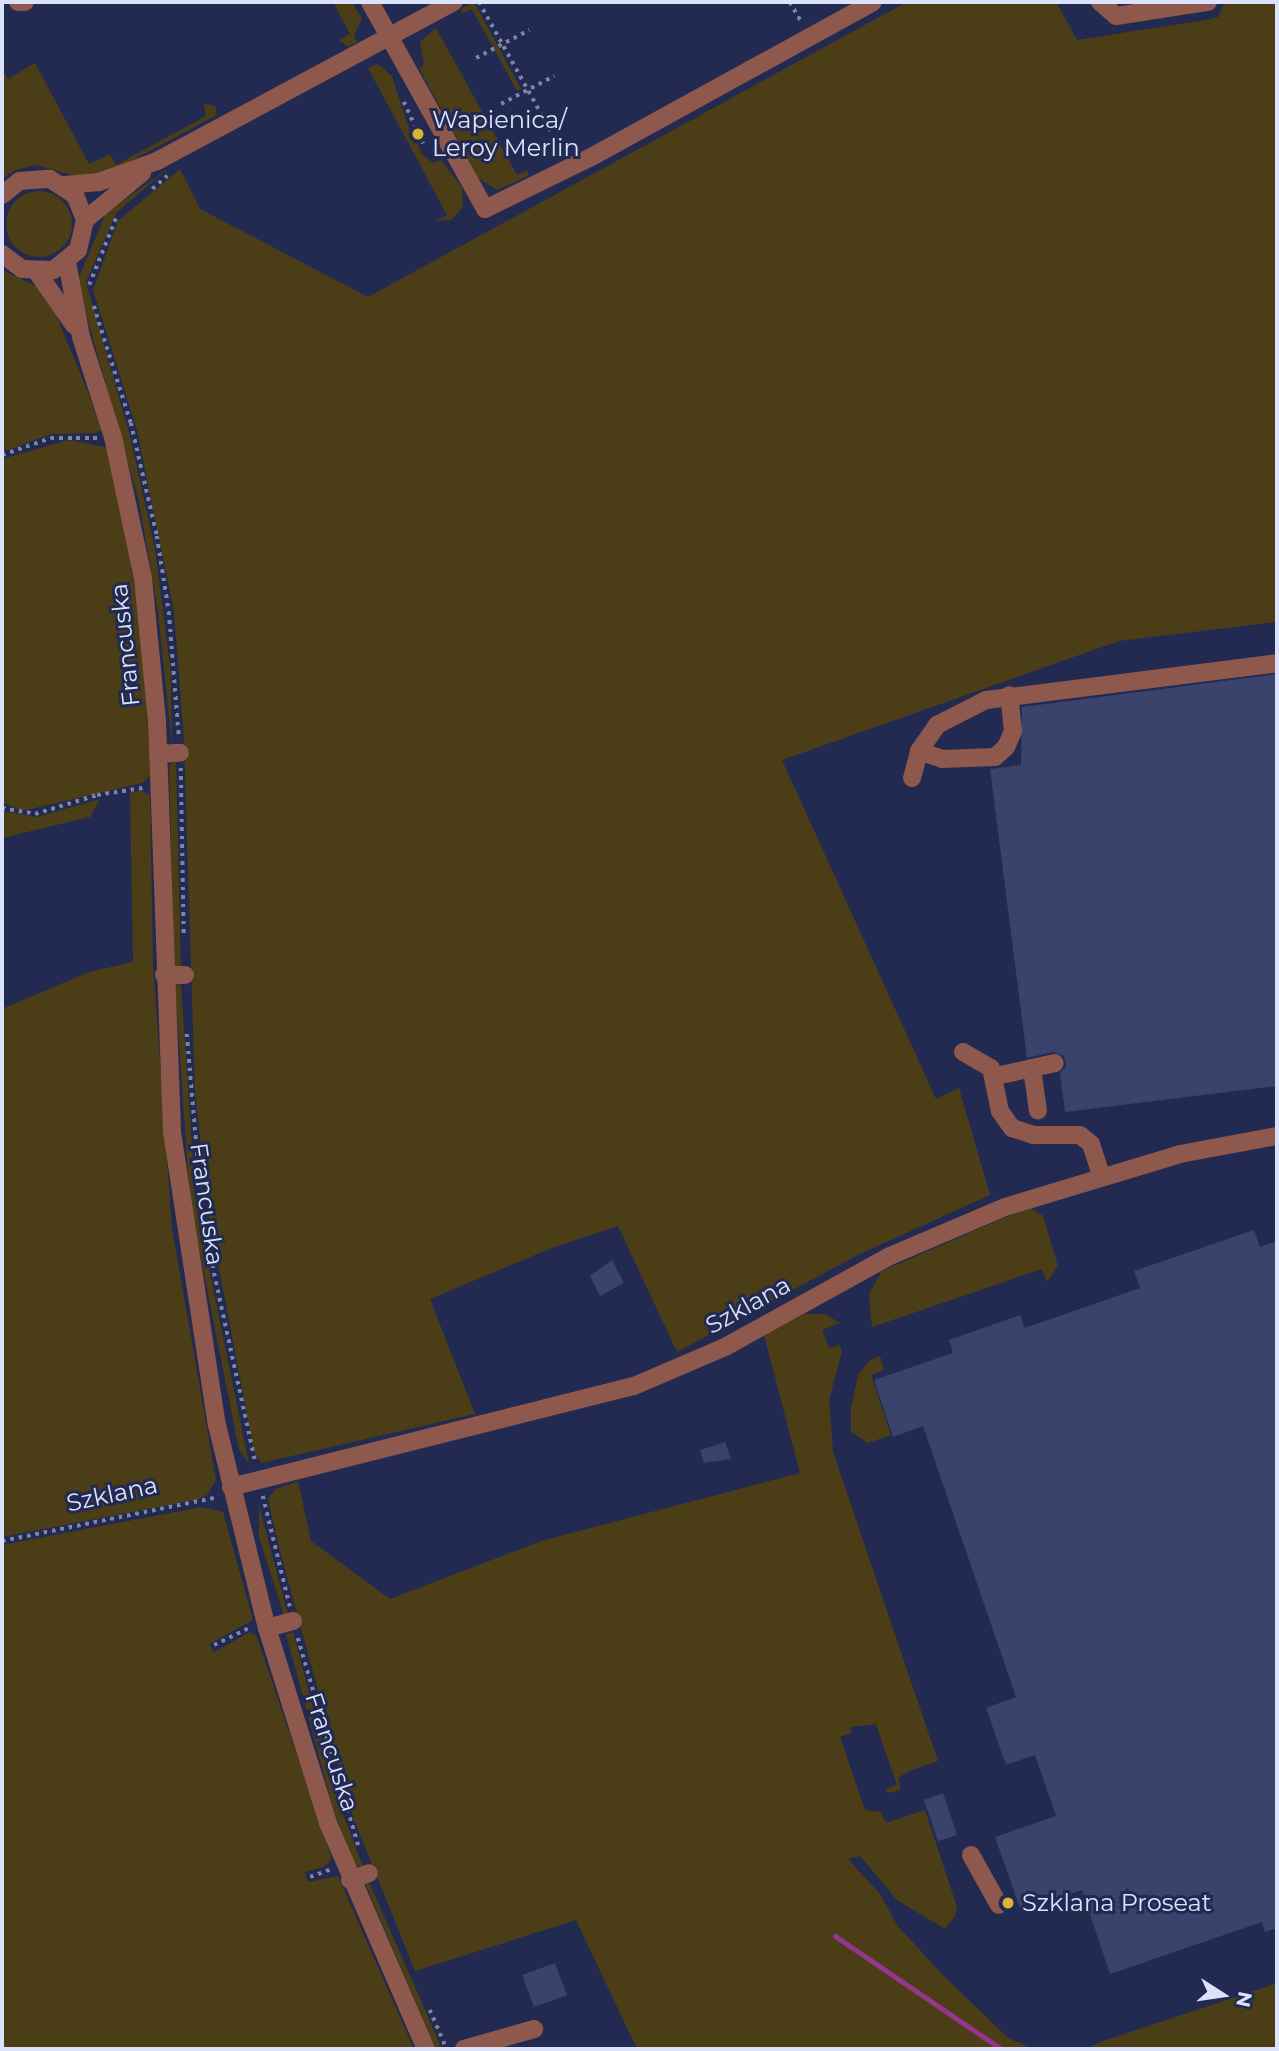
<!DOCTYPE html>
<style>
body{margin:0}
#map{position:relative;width:1279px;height:2051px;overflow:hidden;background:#222a51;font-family:Montserrat,sans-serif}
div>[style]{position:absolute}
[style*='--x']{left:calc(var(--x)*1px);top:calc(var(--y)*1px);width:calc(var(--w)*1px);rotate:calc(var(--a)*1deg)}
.green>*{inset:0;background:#4b3e16}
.round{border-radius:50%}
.stream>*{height:5px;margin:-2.5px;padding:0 2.5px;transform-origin:2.5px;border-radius:2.5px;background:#95358b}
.building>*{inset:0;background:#39436c}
.path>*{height:3.5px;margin-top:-1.75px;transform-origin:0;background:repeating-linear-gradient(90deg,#7d85a5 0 3.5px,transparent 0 8.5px)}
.minor>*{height:18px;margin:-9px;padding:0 9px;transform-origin:9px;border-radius:9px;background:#8e584d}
.dots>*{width:19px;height:19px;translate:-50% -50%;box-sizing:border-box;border:4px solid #222a51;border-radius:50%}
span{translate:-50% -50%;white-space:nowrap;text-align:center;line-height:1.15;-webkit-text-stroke:6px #222a51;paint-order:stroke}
.poi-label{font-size:24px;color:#dbe3fc}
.left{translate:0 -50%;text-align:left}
.street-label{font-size:24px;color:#dbe3fc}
.frame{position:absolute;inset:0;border:4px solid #dbe3fc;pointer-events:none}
.north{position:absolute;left:1188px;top:1960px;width:70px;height:70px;-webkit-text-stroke:5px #222a51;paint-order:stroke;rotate:102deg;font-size:19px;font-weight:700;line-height:28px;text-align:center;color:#dbe3fc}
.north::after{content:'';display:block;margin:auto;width:24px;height:32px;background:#dbe3fc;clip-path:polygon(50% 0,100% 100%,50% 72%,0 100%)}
</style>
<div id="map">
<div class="green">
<div style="clip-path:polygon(333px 2px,352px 2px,362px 19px,354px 35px,357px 42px,348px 47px,339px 40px,350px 34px)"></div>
<div style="clip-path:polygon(474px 2px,521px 89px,517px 91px,472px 9px,461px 14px,462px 8px)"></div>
<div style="clip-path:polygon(907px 2px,1056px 2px,1077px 40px,1206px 20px,1218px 17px,1225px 2px,1277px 2px,1277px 622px,1119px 641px,782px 760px,936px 1099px,959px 1088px,990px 1195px,860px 1254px,677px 1352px,618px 1226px,554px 1247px,430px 1299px,475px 1414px,261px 1463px,254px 1451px,209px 1216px,195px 1093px,184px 741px,174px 612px,137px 430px,93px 290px,118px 221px,180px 169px,200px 209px,368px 297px)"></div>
<div style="clip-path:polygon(436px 28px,517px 175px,528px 170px,528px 176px,497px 190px,478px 178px,419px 68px,424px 65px,420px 42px)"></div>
<div style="clip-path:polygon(35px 63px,89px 164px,110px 154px,116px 165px,206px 116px,204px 104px,215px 106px,217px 115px,108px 173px,78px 177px,37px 165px,15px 170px,2px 179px,2px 69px,8px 79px)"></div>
<div style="clip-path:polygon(378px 64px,392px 76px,407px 123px,423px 155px,433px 163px,441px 160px,462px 187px,463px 207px,451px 220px,436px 221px,447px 215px,368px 68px)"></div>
<div style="clip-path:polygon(169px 168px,116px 213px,86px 282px,131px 440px,155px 549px,171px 674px,172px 746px,158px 611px,139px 502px,77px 282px,106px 213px)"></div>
<div class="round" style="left:6px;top:191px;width:66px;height:66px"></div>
<div style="clip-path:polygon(2px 270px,34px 285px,50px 300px,89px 395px,101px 430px,96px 433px,51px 434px,2px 452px)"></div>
<div style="clip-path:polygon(68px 440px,106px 447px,124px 520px,145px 654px,150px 776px,142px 783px,22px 811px,2px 802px,2px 459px)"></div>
<div style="clip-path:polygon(176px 762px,181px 968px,174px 968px,169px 765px)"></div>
<div style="clip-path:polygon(141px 791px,150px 795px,153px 964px,172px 1228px,216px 1480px,207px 1495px,199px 1499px,2px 1537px,2px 1009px,89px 972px,133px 962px,130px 792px)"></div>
<div style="clip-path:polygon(100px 799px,90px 817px,2px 838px,2px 811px,37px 817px)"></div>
<div style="clip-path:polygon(175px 984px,181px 985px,196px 1204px,249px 1464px,239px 1450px,190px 1203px)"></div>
<div style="clip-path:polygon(1029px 1207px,1043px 1216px,1058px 1266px,1047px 1282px,1042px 1269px,872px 1327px,869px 1294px,882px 1271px)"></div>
<div style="clip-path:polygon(804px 1314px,825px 1314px,840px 1323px,822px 1330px,829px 1348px,840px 1345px,842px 1352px,829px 1400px,833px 1452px,938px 1761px,909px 1771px,898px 1778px,901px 1790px,888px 1793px,886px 1789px,897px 1785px,876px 1724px,851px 1727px,851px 1733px,840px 1737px,865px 1810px,881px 1812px,886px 1823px,925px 1810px,957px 1907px,955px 1916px,945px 1929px,897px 1900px,860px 1856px,848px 1859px,880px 1894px,897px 1925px,941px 1973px,1008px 2038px,1033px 2049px,637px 2049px,576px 1920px,415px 1971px,353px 1817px,279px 1548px,268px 1499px,276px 1489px,298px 1481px,311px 1541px,390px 1599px,541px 1541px,800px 1473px,764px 1335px)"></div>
<div style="clip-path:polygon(880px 1356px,884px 1370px,871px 1375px,891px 1435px,868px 1443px,851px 1432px,851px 1408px,858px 1375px,870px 1360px)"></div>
<div style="clip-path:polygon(259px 1506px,288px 1615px,284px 1616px,259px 1537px)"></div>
<div style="clip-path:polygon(202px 1507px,223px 1512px,253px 1620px,209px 1644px,214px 1652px,250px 1632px,257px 1637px,332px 1859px,324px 1867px,305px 1872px,308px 1882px,338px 1876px,414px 2049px,2px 2049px,2px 1545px)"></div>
<div style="clip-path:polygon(293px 1632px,338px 1801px,363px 1867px,355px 1866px,333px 1808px,286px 1634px)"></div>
<div style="clip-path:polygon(365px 1883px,370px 1884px,442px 2049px,435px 2048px)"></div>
<div style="clip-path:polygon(1277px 1983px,1277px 2049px,1086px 2049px,1103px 2041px)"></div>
</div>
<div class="stream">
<div style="--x:835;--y:1936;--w:201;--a:34.2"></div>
</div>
<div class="building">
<div style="clip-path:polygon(1277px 674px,1277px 1086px,1065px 1112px,1060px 1073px,1066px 1066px,1064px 1056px,1053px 1052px,1027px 1058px,990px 769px,1021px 765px,1022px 707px)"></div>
<div style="clip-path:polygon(1254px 1230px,1260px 1247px,1277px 1241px,1277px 1928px,1265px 1932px,1262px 1922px,1110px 1974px,1082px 1890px,1021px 1911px,995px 1837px,1056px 1816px,1035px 1755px,1006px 1765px,986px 1708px,1016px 1697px,923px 1426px,893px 1437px,874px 1380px,953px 1353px,949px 1340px,1020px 1315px,1025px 1328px,1140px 1288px,1134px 1271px)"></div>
<div style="clip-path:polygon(612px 1260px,624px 1283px,600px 1296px,590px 1276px)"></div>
<div style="clip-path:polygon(725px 1442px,731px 1459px,704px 1463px,700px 1450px)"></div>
<div style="clip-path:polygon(943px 1793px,957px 1835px,938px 1841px,924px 1800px)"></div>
<div style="clip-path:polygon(555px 1963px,567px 1995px,534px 2007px,522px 1975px)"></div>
</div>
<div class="path">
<div style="--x:479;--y:2;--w:173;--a:60.9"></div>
<div style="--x:790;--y:2;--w:24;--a:60"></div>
<div style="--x:476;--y:58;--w:60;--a:-27.8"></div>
<div style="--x:404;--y:102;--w:47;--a:65.1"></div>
<div style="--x:501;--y:104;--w:60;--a:-27.8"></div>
<div style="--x:152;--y:189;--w:20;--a:-41"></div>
<div style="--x:89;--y:285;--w:72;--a:-68.1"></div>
<div style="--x:94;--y:306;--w:123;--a:72.5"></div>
<div style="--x:131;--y:423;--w:116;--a:77"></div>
<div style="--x:157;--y:536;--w:77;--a:81"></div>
<div style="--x:169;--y:612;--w:124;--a:85.4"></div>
<div style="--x:2;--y:455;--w:52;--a:-19.1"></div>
<div style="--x:51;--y:438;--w:47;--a:0"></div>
<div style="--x:181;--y:768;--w:168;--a:89"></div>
<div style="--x:2;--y:808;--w:34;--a:10"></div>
<div style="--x:35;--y:814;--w:65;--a:-17"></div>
<div style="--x:97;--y:795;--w:46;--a:-8.8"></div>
<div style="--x:187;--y:1034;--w:154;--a:85.1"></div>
<div style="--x:207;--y:1240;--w:229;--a:77.7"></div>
<div style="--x:263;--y:1496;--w:114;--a:76.3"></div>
<div style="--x:2;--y:1541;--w:221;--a:-11.5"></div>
<div style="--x:298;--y:1638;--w:216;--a:73.8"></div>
<div style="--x:214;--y:1645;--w:41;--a:-25.9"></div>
<div style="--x:310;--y:1877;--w:23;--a:-20"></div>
<div style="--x:430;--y:2010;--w:40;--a:66.6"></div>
</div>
<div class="minor">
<div style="--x:18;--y:2;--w:7;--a:0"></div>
<div style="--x:370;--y:2;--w:237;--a:60.9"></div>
<div style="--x:485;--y:209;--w:123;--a:-26.1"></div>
<div style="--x:595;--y:155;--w:317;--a:-28.8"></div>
<div style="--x:1100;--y:2;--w:21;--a:41"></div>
<div style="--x:1116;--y:16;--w:93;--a:-8.7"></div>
<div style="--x:65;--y:185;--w:34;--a:-5"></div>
<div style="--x:99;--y:182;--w:62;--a:-19.9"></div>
<div style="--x:157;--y:161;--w:337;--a:-28.2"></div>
<div style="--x:2;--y:195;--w:22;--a:-39"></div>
<div style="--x:19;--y:181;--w:31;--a:-4"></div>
<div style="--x:50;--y:179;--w:30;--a:33"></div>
<div style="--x:75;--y:195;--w:27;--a:68"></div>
<div style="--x:85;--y:220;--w:31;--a:103"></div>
<div style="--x:78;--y:250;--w:32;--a:141"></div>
<div style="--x:53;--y:270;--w:31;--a:-178"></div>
<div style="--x:22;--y:269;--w:25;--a:-143"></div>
<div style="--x:85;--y:220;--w:74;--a:-39.5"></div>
<div style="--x:67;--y:262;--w:76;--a:79.4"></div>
<div style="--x:81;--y:337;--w:105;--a:72.3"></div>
<div style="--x:113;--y:437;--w:144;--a:78"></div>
<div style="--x:143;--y:578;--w:144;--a:84.4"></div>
<div style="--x:157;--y:721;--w:411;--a:87.9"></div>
<div style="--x:172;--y:1132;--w:296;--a:81.3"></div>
<div style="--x:217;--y:1425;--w:209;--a:76.2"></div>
<div style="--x:267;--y:1628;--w:204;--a:72.6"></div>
<div style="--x:328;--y:1823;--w:246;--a:66.6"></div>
<div style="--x:37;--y:272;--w:65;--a:55.1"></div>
<div style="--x:919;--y:751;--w:24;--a:19"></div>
<div style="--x:942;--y:759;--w:53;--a:-2.2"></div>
<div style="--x:995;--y:757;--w:15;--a:-42"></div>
<div style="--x:1006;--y:747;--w:17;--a:-66"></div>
<div style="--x:1013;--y:731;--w:36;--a:-96"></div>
<div style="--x:158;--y:754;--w:22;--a:-3"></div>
<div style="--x:912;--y:778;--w:28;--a:-75"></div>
<div style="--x:919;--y:751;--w:32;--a:-55"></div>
<div style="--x:937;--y:725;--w:55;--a:-27"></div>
<div style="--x:986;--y:700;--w:293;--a:-7.2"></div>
<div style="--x:164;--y:975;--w:21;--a:0"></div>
<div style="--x:963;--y:1052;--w:32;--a:30"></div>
<div style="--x:991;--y:1068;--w:44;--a:78.2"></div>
<div style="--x:1000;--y:1111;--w:21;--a:55"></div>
<div style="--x:1012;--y:1128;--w:23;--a:18"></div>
<div style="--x:1034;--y:1135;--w:46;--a:0"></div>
<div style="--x:1080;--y:1135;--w:14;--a:39"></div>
<div style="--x:1091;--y:1144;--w:33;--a:72"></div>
<div style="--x:1032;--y:1068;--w:43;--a:82.1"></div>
<div style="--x:996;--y:1076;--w:60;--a:-12.4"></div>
<div style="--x:231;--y:1487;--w:415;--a:-14.1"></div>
<div style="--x:634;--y:1386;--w:99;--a:-23.2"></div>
<div style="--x:725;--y:1347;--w:188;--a:-28.9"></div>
<div style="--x:890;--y:1256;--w:125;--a:-23.1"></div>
<div style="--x:1005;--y:1207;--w:183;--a:-16.8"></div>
<div style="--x:1180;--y:1154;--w:99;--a:-10.5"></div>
<div style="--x:267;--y:1628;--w:27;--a:-15"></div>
<div style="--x:971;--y:1855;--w:57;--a:60.8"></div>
<div style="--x:350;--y:1880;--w:20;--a:-20"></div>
<div style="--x:464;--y:2049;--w:73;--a:-15.9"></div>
</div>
<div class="dots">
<div style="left:418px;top:134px;background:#d8b434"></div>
<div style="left:1008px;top:1903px;background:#d8b434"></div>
</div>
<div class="poi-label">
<span class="left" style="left:432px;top:134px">Wapienica/<br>Leroy Merlin</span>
<span class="left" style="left:1022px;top:1903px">Szklana Proseat</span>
</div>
<div class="street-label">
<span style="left:125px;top:645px;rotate:-96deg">Francuska</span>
<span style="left:207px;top:1204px;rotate:82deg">Francuska</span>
<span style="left:748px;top:1305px;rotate:-29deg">Szklana</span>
<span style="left:112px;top:1494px;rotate:-12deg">Szklana</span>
<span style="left:332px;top:1752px;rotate:72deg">Francuska</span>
</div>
<div class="frame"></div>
<div class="north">N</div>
</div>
